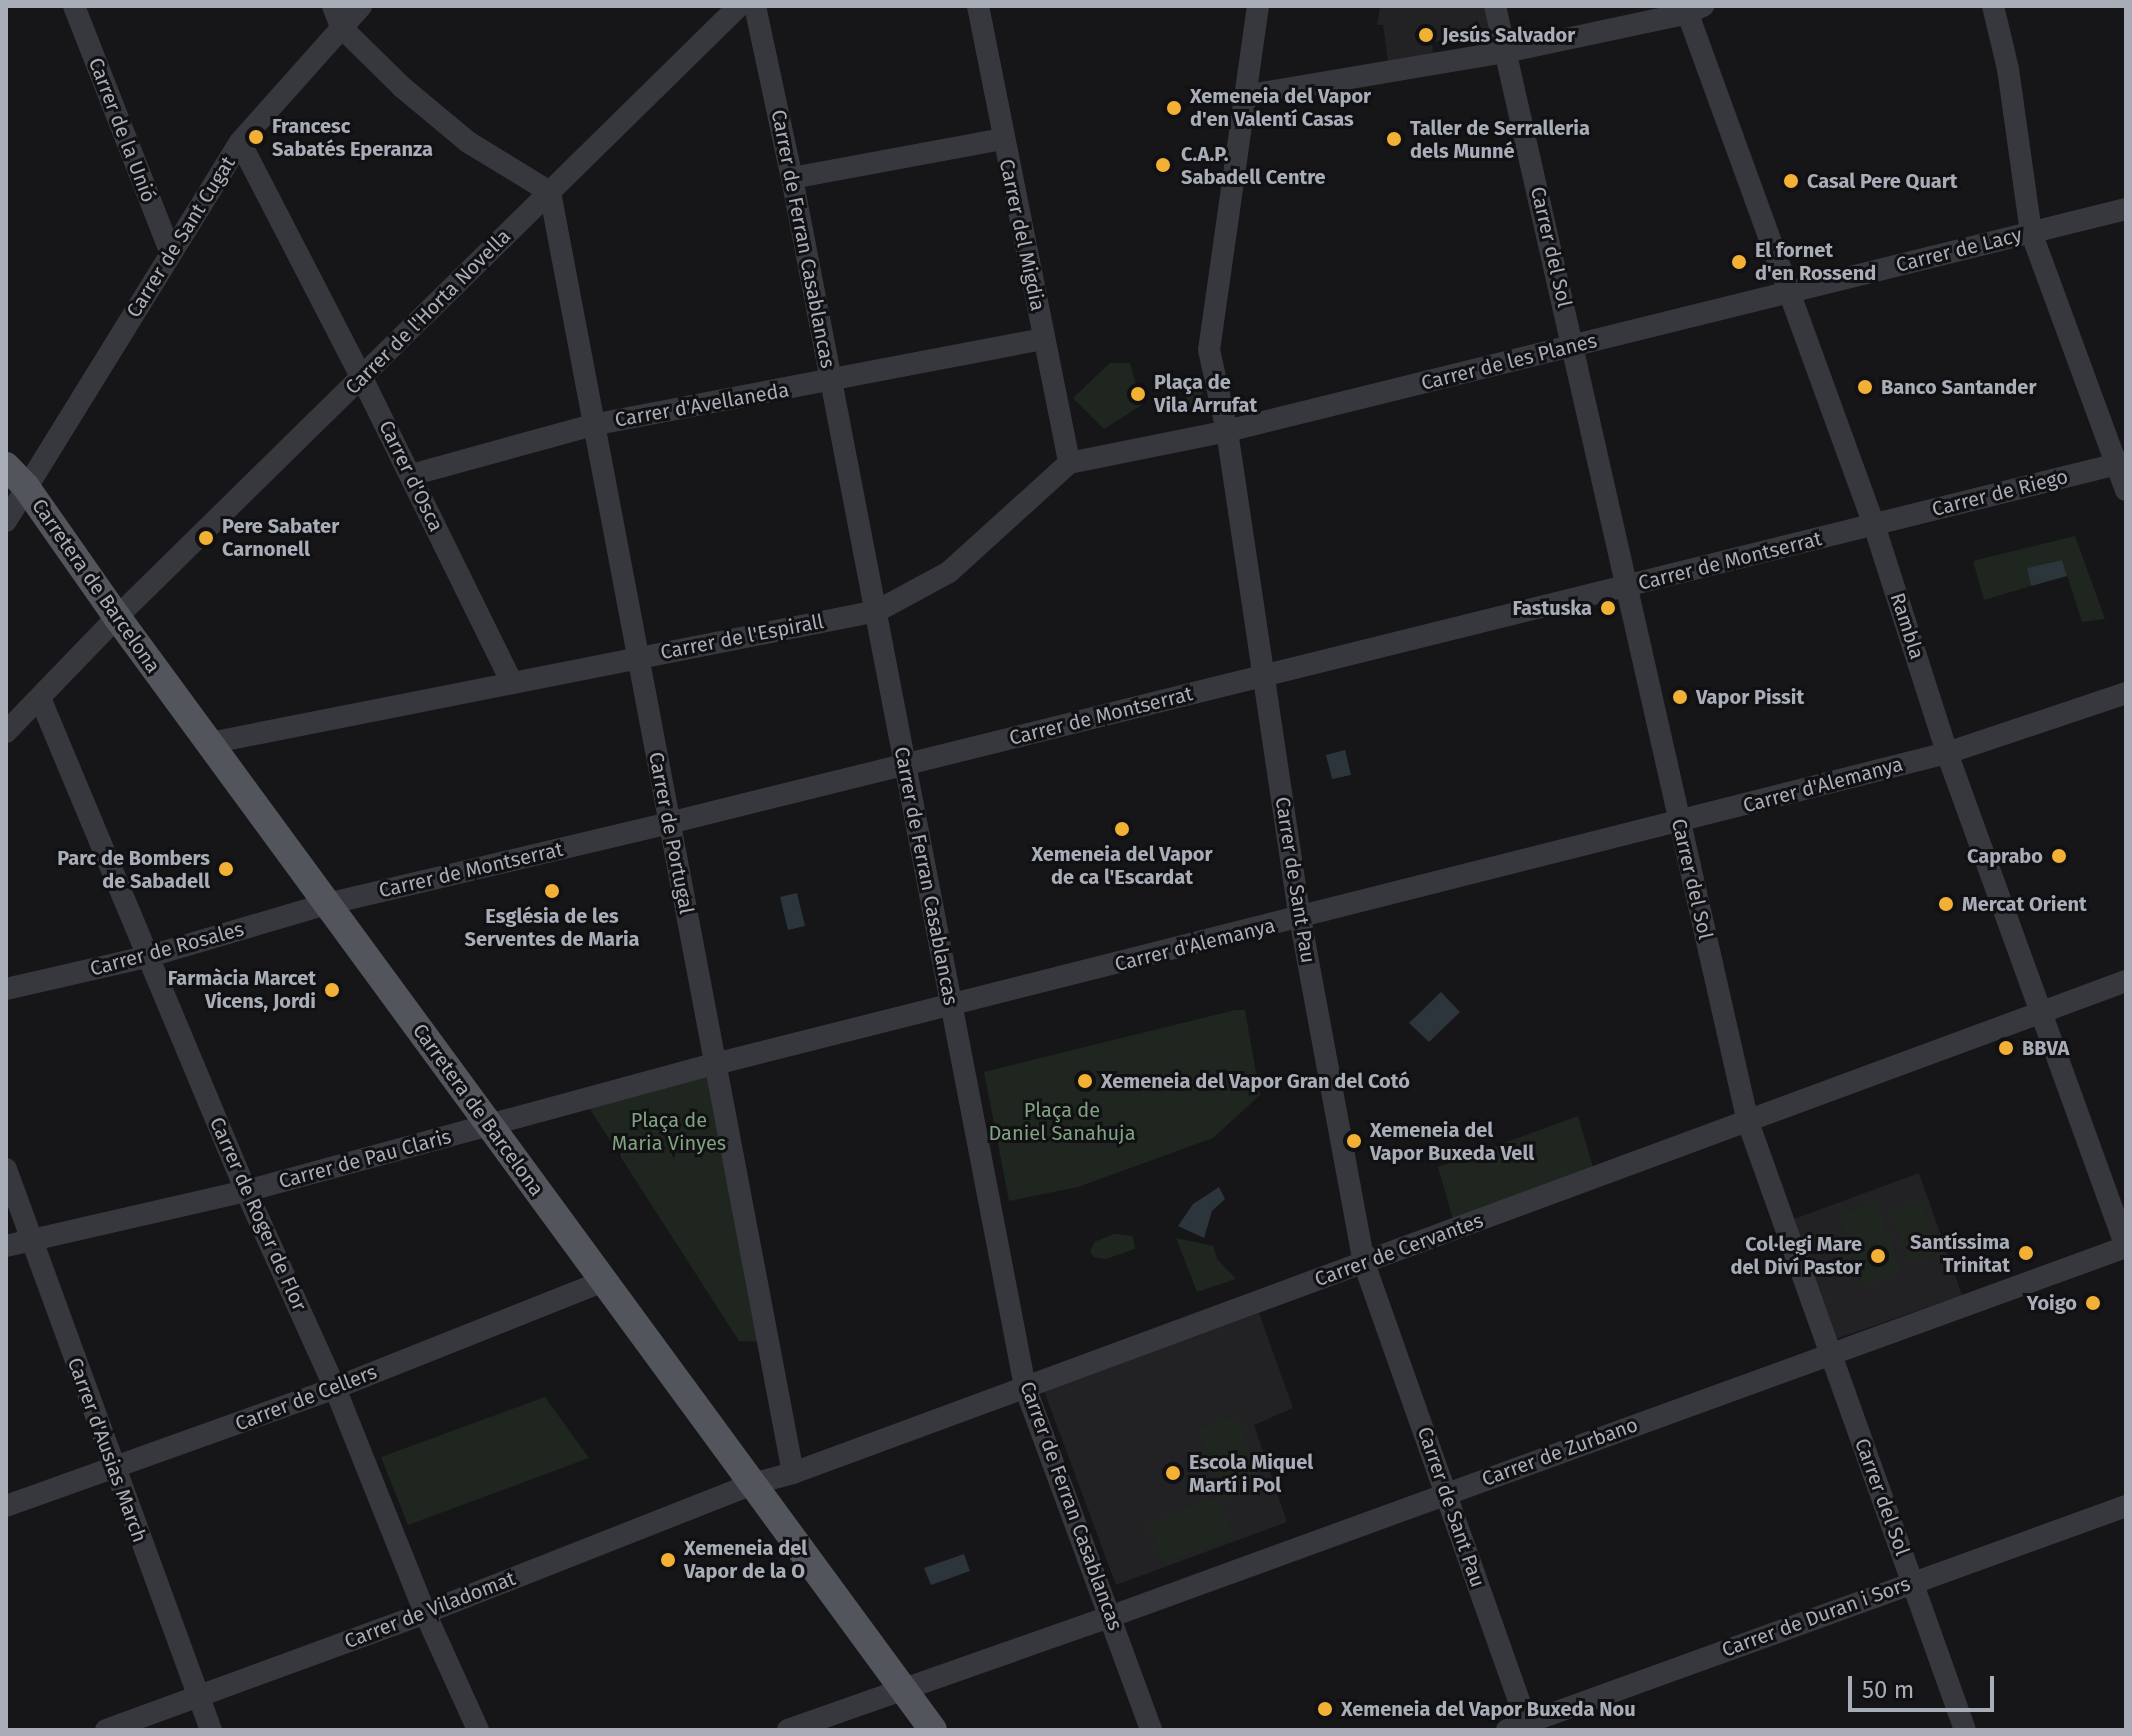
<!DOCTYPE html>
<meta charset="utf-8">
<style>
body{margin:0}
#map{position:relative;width:2132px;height:1736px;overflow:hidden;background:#161618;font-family:"Fira Sans",sans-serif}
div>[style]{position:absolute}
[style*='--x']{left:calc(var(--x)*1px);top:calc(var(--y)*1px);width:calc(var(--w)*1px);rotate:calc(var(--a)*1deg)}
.built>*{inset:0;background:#222225}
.green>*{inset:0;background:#1e261f}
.water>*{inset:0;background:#2c353c}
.minor>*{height:22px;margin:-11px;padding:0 11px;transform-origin:11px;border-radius:11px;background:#37383d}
.major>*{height:28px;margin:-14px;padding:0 14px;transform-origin:14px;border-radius:14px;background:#53555c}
.dots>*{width:22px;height:22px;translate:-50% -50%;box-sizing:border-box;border:4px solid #111113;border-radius:50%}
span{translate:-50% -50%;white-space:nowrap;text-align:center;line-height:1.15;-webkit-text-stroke:6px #111113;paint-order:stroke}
.poi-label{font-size:20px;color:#a8adb8;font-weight:700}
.left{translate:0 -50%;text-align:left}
.right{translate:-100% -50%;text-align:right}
.street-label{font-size:20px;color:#a8adb8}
.park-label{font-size:20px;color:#7fa381}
.frame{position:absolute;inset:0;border:8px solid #a8adb8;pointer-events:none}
.scale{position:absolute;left:1848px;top:1676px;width:146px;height:36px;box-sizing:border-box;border:4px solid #a8adb8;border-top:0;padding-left:10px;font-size:24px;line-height:28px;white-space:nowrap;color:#a8adb8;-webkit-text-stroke:6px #111113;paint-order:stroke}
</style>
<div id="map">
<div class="built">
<div style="clip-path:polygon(1380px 6px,1484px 6px,1489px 30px,1432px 43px,1433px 54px,1388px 61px,1383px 25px,1377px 25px)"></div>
<div style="clip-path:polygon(1919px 1173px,1962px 1295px,1836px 1339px,1794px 1219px)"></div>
<div style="clip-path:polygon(1259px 1313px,1293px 1408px,1254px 1425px,1287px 1522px,1116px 1585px,1044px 1391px)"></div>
</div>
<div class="green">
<div style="clip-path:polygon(1110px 363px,1130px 363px,1142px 405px,1104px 429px,1073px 398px)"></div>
<div style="clip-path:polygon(1201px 384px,1205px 408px,1166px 415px)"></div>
<div style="clip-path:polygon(2075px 536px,2105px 619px,2082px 622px,2062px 560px,2027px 568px,2031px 586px,1984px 600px,1973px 561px)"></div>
<div style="clip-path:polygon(1235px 1010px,1245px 1010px,1260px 1095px,1213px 1138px,1078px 1187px,1009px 1201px,984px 1072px)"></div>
<div style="clip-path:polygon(711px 1065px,768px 1342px,739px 1341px,584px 1100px)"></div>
<div style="clip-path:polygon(1578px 1116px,1595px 1174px,1454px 1223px,1438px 1167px)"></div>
<div style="clip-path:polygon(1921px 1200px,1940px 1252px,1908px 1263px,1890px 1211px)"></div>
<div style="clip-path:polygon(1877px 1201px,1902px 1272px,1863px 1286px,1838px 1215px)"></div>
<div style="clip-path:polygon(1114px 1234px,1133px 1236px,1135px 1249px,1106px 1259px,1094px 1257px,1090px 1252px,1094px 1242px)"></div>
<div style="clip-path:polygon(1176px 1238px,1213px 1246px,1217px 1259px,1236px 1279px,1197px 1292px)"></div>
<div style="clip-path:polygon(545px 1397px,589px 1458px,408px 1525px,381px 1457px)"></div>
<div style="clip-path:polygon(1237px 1416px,1262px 1486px,1223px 1500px,1198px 1430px)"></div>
<div style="clip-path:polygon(1218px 1496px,1234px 1537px,1163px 1564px,1147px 1523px)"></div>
</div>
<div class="water">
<div style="clip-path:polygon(2062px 560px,2067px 576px,2031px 586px,2027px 568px)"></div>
<div style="clip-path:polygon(1345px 750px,1351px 775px,1332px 779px,1326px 755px)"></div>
<div style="clip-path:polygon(797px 893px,805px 926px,788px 930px,780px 897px)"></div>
<div style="clip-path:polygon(1441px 992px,1460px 1012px,1429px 1042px,1409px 1023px)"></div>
<div style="clip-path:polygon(1219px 1187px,1225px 1199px,1212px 1211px,1204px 1238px,1178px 1226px,1193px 1204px)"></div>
<div style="clip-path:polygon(964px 1554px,970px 1571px,931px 1585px,924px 1568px)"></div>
</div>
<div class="minor">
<div style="--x:74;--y:6;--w:265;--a:68.6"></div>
<div style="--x:333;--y:6;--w:22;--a:69"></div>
<div style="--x:341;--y:27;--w:86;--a:44.5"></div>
<div style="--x:402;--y:87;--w:86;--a:39.8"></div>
<div style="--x:468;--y:142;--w:96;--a:31.4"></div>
<div style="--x:550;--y:192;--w:1304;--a:79.26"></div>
<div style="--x:755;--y:6;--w:176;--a:77.9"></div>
<div style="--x:792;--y:178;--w:1231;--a:79.09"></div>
<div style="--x:1025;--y:1387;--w:365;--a:69.8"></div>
<div style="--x:978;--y:6;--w:466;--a:78.7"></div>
<div style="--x:1258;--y:6;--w:347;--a:98.1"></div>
<div style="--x:1209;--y:350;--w:83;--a:77.5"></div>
<div style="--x:1227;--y:431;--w:492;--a:81.5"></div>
<div style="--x:1300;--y:918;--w:351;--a:79.5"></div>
<div style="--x:1364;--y:1263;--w:495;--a:70.5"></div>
<div style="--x:1495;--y:6;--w:1144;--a:77.23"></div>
<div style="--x:1748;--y:1122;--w:646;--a:70.36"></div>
<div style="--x:1685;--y:6;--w:552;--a:69.99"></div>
<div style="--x:1874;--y:525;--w:239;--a:72.2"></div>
<div style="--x:1947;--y:753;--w:525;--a:70.08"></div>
<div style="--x:1993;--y:6;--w:65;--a:76.6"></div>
<div style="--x:2008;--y:69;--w:165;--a:82"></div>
<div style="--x:2031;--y:232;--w:275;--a:69.8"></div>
<div style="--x:1244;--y:96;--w:265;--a:-9.6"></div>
<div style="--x:1505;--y:52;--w:187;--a:-12"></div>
<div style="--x:1688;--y:13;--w:17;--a:-25"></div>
<div style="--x:240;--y:142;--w:266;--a:62.7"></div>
<div style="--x:362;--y:378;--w:340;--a:63.8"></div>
<div style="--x:792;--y:178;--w:214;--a:-10.5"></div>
<div style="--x:411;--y:475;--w:188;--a:-15.4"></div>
<div style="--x:592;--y:425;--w:460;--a:-10.8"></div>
<div style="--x:6;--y:521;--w:445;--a:-58.3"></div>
<div style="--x:240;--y:142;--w:182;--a:-48.3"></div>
<div style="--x:40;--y:698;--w:534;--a:67.32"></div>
<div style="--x:246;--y:1191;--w:216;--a:65.7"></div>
<div style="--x:335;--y:1388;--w:242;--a:68.2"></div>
<div style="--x:425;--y:1613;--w:128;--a:65.6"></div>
<div style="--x:6;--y:732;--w:160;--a:-46"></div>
<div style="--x:117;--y:617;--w:872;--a:-44.49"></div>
<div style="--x:210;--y:743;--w:680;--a:-11.19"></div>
<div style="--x:877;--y:611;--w:82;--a:-28.4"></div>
<div style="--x:949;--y:572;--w:162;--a:-42.2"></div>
<div style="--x:1069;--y:463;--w:161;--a:-11.4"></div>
<div style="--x:1227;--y:431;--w:926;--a:-13.87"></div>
<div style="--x:6;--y:989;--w:148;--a:-12.9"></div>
<div style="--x:150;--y:956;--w:184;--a:-16.4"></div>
<div style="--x:327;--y:904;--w:351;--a:-13.3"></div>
<div style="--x:669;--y:823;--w:1501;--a:-13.92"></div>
<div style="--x:6;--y:1169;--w:597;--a:69.93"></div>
<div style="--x:6;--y:1246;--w:246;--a:-12.9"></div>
<div style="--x:246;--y:1191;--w:486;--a:-15.2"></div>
<div style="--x:715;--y:1064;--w:1271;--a:-14.17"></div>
<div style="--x:1947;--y:753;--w:189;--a:-18.5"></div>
<div style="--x:6;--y:1506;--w:350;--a:-19.7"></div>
<div style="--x:335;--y:1388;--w:289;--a:-21.7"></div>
<div style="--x:106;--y:1730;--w:340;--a:-20.1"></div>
<div style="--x:425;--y:1613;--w:352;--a:-21.5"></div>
<div style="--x:752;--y:1484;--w:42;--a:-15"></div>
<div style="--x:793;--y:1473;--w:1421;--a:-20.26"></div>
<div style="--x:788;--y:1730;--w:343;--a:-19.4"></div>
<div style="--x:1112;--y:1616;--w:1079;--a:-20"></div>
<div style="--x:1507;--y:1730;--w:658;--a:-19.89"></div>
</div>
<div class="major">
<div style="--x:6;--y:466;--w:29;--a:46"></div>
<div style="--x:26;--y:487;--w:159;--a:55"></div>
<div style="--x:117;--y:617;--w:1380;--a:53.75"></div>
</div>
<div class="dots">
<div style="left:1426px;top:35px;background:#f2b134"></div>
<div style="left:1174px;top:108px;background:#f2b134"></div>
<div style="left:256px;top:137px;background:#f2b134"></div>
<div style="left:1394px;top:139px;background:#f2b134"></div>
<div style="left:1163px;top:165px;background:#f2b134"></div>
<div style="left:1791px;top:181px;background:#f2b134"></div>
<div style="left:1739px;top:262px;background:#f2b134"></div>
<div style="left:1865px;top:387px;background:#f2b134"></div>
<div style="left:1138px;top:394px;background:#f2b134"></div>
<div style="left:206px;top:538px;background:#f2b134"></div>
<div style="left:1608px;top:608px;background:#f2b134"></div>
<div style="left:1680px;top:697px;background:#f2b134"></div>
<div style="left:1122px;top:829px;background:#f2b134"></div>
<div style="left:2059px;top:856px;background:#f2b134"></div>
<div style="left:226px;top:869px;background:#f2b134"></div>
<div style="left:552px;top:891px;background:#f2b134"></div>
<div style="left:1946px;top:904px;background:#f2b134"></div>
<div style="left:332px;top:990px;background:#f2b134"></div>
<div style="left:2006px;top:1048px;background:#f2b134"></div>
<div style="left:1085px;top:1081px;background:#f2b134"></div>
<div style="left:1354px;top:1141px;background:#f2b134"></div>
<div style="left:2026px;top:1253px;background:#f2b134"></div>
<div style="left:1878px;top:1256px;background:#f2b134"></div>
<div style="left:2093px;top:1303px;background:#f2b134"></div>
<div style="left:1173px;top:1473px;background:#f2b134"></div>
<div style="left:668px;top:1560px;background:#f2b134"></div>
<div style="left:1325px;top:1709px;background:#f2b134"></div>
</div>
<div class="poi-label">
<span class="left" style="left:1442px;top:35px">Jesús Salvador</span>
<span class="left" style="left:1190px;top:108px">Xemeneia del Vapor<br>d'en Valentí Casas</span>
<span class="left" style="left:272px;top:138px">Francesc<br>Sabatés Eperanza</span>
<span class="left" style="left:1410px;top:140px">Taller de Serralleria<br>dels Munné</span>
<span class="left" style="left:1181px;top:166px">C.A.P.<br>Sabadell Centre</span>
<span class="left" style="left:1807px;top:181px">Casal Pere Quart</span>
<span class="left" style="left:1755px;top:262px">El fornet<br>d'en Rossend</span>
<span class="left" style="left:1154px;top:394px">Plaça de<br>Vila Arrufat</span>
<span class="left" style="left:1881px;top:387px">Banco Santander</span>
<span class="left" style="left:222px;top:538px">Pere Sabater<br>Carnonell</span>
<span class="right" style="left:1592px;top:608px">Fastuska</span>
<span class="left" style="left:1696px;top:697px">Vapor Pissit</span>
<span style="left:1122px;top:866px">Xemeneia del Vapor<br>de ca l'Escardat</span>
<span class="right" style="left:2043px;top:856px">Caprabo</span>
<span class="right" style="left:210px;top:870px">Parc de Bombers<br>de Sabadell</span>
<span class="left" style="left:1962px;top:904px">Mercat Orient</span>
<span style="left:552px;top:928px">Església de les<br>Serventes de Maria</span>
<span class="right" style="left:316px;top:990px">Farmàcia Marcet<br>Vicens, Jordi</span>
<span class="left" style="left:2022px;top:1048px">BBVA</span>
<span class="left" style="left:1101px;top:1081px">Xemeneia del Vapor Gran del Cotó</span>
<span class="left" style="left:1370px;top:1142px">Xemeneia del<br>Vapor Buxeda Vell</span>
<span class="right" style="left:2010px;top:1254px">Santíssima<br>Trinitat</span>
<span class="right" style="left:1862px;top:1256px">Col·legi Mare<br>del Diví Pastor</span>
<span class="right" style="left:2077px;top:1303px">Yoigo</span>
<span class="left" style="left:1189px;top:1474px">Escola Miquel<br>Martí i Pol</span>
<span class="left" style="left:684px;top:1560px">Xemeneia del<br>Vapor de la O</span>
<span class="left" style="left:1341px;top:1709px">Xemeneia del Vapor Buxeda Nou</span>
</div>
<div class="street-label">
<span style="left:122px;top:130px;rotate:69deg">Carrer de la Unió</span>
<span style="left:1022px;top:235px;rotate:78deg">Carrer del Migdia</span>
<span style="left:181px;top:237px;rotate:-58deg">Carrer de Sant Cugat</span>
<span style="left:803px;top:239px;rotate:79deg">Carrer de Ferran Casablancas</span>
<span style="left:1551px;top:247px;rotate:77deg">Carrer del Sol</span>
<span style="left:1959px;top:250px;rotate:-14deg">Carrer de Lacy</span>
<span style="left:428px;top:312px;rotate:-45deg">Carrer de l'Horta Novella</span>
<span style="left:1509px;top:362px;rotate:-14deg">Carrer de les Planes</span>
<span style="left:702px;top:405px;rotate:-10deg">Carrer d'Avellaneda</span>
<span style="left:411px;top:476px;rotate:64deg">Carrer d'Osca</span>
<span style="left:2000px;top:493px;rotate:-14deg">Carrer de Riego</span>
<span style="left:1730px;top:561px;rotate:-14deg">Carrer de Montserrat</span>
<span style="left:96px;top:586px;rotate:55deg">Carretera de Barcelona</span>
<span style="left:1907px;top:626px;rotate:72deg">Rambla</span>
<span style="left:742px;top:637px;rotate:-11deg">Carrer de l'Espirall</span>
<span style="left:1101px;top:716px;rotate:-14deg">Carrer de Montserrat</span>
<span style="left:1823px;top:785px;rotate:-15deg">Carrer d'Alemanya</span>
<span style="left:671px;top:833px;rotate:79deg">Carrer de Portugal</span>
<span style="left:471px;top:870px;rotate:-13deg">Carrer de Montserrat</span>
<span style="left:926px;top:876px;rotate:79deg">Carrer de Ferran Casablancas</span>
<span style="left:1692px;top:879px;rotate:77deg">Carrer del Sol</span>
<span style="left:1295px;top:880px;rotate:81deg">Carrer de Sant Pau</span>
<span style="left:1195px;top:945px;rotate:-14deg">Carrer d'Alemanya</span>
<span style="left:167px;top:949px;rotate:-15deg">Carrer de Rosales</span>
<span style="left:478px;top:1110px;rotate:54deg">Carretera de Barcelona</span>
<span style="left:365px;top:1159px;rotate:-15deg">Carrer de Pau Claris</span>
<span style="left:258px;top:1214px;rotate:66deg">Carrer de Roger de Flor</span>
<span style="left:1399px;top:1250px;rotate:-20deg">Carrer de Cervantes</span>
<span style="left:306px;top:1398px;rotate:-21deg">Carrer de Cellers</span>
<span style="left:107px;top:1450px;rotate:70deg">Carrer d'Ausias March</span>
<span style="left:1560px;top:1452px;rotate:-20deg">Carrer de Zurbano</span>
<span style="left:1882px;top:1497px;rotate:70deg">Carrer del Sol</span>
<span style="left:1071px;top:1506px;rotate:70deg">Carrer de Ferran Casablancas</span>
<span style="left:1451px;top:1507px;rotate:71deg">Carrer de Sant Pau</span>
<span style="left:430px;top:1610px;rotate:-21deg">Carrer de Viladomat</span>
<span style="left:1816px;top:1617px;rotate:-20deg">Carrer de Duran i Sors</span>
</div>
<div class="park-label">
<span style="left:1062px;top:1122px">Plaça de<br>Daniel Sanahuja</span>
<span style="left:669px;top:1132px">Plaça de<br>Maria Vinyes</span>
</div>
<div class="frame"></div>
<div class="scale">50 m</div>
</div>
